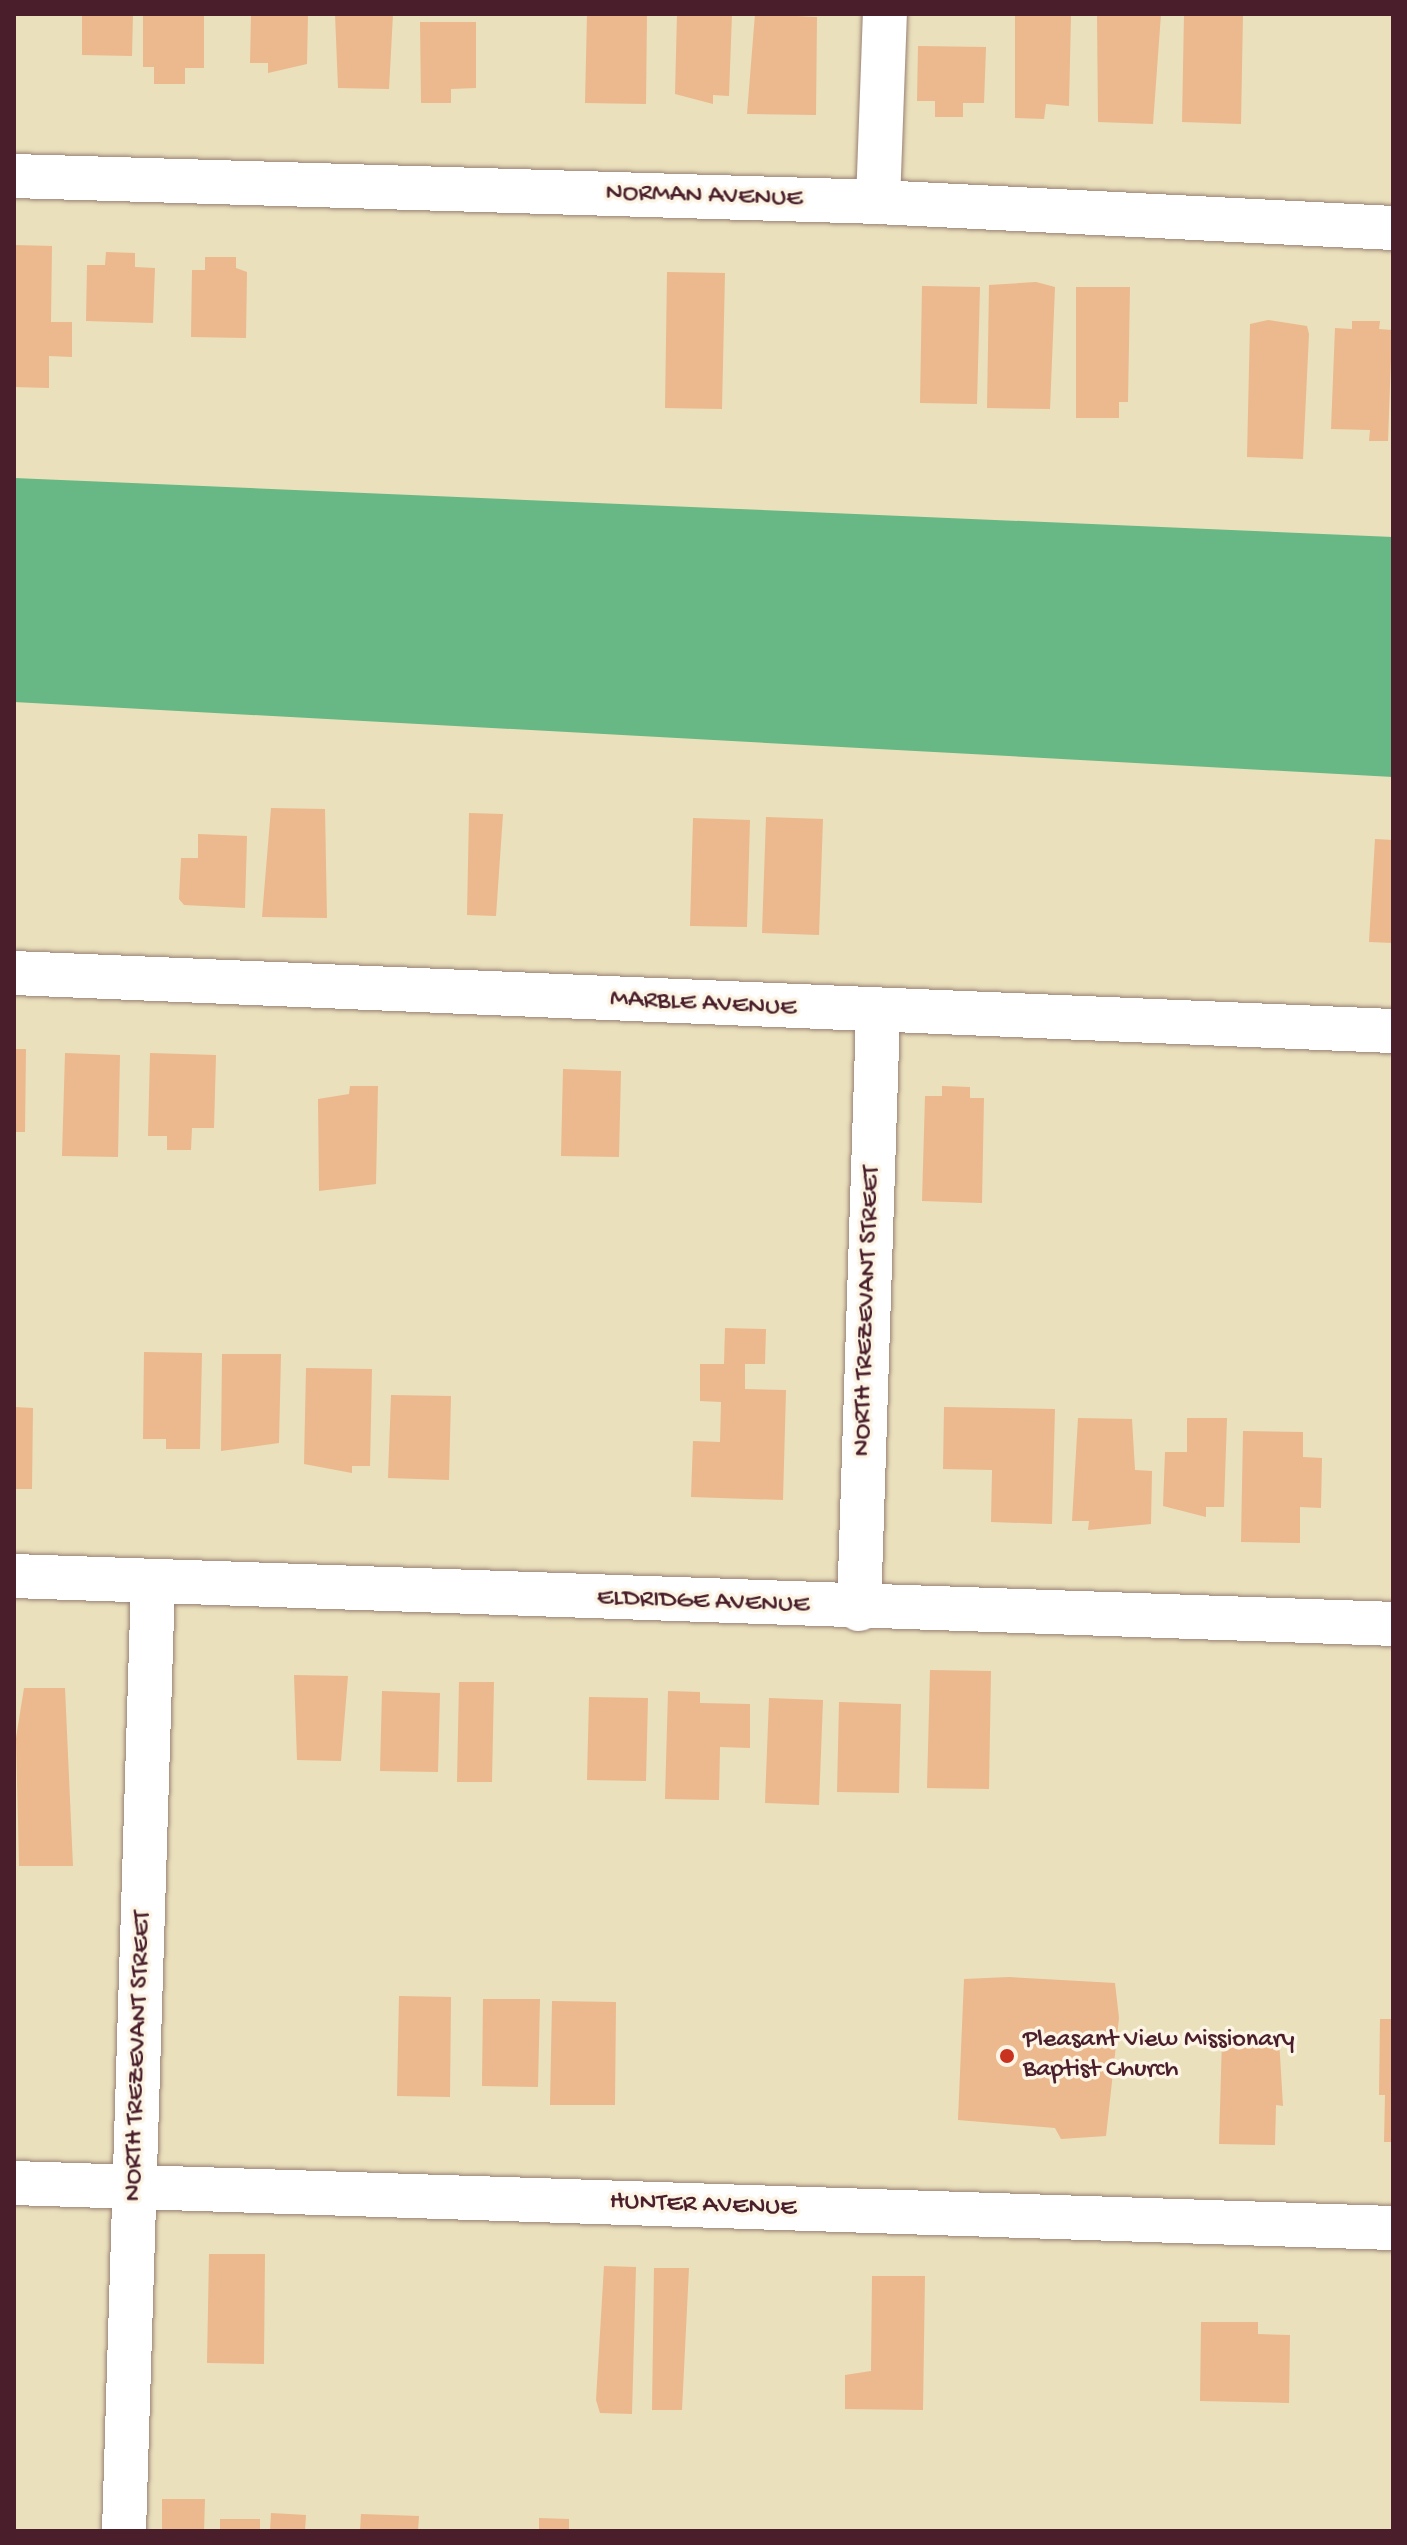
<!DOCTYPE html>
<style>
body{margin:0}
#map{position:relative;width:1407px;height:2545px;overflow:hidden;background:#eae0bc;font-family:"Gochi Hand",sans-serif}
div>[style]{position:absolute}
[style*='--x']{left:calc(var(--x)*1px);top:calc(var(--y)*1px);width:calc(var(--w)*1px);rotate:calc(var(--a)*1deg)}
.forest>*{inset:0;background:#67b884}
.building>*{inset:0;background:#ecb88e}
.roads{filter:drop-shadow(0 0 2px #9a8074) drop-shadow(0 0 2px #9a8074)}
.minor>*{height:44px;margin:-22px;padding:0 22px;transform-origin:22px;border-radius:22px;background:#fff}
.dots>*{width:22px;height:22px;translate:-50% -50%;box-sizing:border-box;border:4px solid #fcf5e5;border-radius:50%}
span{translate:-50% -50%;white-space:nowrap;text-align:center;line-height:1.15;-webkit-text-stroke:7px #fcf5e5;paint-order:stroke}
.street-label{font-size:26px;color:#4a1f2b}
.poi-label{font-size:26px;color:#4a1f2b}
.left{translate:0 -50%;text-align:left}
.frame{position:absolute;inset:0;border:16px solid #4a1f2b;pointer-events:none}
</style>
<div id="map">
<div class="forest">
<div style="clip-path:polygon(14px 478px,1393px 537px,1393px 777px,14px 702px)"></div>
</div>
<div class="building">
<div style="clip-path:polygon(82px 14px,133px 14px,132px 56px,82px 55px)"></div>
<div style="clip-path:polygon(143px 14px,204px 14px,204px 68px,185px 68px,185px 84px,154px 84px,154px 67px,143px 67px)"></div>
<div style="clip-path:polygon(251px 14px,308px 14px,307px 64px,268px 73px,268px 63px,250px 63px)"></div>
<div style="clip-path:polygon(335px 14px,393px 14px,389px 89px,338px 88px)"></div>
<div style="clip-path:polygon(587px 14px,647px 14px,646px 104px,585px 103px)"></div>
<div style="clip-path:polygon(677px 14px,732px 14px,729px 96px,713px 95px,713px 104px,675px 94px)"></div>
<div style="clip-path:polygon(755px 14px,817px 17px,816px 115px,747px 114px)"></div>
<div style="clip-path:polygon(1015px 14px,1071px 15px,1069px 106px,1046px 104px,1044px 119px,1015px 118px)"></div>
<div style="clip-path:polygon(1161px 14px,1153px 124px,1098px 122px,1097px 16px)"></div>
<div style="clip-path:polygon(1184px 14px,1243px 14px,1241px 124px,1182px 122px)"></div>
<div style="clip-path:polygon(420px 22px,476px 22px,476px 88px,451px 89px,451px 103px,421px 103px)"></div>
<div style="clip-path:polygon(918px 46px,986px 47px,984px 103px,963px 103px,963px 117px,935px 117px,935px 101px,917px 101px)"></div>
<div style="clip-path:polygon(14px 245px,52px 246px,51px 322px,72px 322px,72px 357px,49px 356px,49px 388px,14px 387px)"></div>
<div style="clip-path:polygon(106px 252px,135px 253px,135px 267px,155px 268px,153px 323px,86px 321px,87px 265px,105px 265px)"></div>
<div style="clip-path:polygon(205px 257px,236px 257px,236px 268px,247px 272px,246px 338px,191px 337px,192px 270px,205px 270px)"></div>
<div style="clip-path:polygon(667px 272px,725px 273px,722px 409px,665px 408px)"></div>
<div style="clip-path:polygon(1036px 282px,1055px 287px,1050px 409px,987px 408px,989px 285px)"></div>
<div style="clip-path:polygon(922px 286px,980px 287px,977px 404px,920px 403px)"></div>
<div style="clip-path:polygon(1076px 287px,1130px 287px,1128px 402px,1119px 402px,1119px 418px,1076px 418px)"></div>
<div style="clip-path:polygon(1268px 320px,1307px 326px,1309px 334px,1303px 459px,1247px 457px,1250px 324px)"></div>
<div style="clip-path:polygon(1352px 321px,1380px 321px,1379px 329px,1392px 330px,1388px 441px,1369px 441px,1370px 430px,1331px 429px,1335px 328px,1352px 329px)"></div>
<div style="clip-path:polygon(271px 808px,325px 809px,327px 918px,262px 917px)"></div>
<div style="clip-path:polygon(469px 813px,503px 814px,496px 916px,467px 915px)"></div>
<div style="clip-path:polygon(766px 817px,823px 819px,819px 935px,762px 933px)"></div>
<div style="clip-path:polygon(693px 818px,750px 820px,747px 927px,690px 926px)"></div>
<div style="clip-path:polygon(198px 834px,247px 836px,245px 908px,184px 905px,179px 899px,181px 858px,198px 858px)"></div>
<div style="clip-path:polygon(1375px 839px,1393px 840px,1393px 943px,1369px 942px)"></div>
<div style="clip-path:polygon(14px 1049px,26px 1049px,25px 1132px,14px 1132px)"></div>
<div style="clip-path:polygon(65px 1053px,120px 1055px,118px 1157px,62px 1156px)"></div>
<div style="clip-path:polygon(150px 1053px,216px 1055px,214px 1128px,192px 1128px,191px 1150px,167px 1150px,167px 1136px,148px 1136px)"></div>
<div style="clip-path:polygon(563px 1069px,621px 1071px,619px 1157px,561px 1156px)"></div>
<div style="clip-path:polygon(350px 1086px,378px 1086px,376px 1184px,319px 1191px,318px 1099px,349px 1094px)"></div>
<div style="clip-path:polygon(942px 1086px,970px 1087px,970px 1098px,984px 1098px,982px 1203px,922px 1201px,925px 1096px,942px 1096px)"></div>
<div style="clip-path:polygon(725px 1328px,766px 1329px,765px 1364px,745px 1364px,745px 1389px,786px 1390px,783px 1500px,691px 1497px,693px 1441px,720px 1442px,721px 1402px,700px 1401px,700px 1364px,724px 1364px)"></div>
<div style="clip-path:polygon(144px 1352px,202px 1353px,200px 1449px,166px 1449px,166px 1439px,143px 1439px)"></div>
<div style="clip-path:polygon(222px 1354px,281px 1354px,279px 1443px,221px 1451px)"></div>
<div style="clip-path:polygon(306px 1368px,372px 1369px,370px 1466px,352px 1466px,352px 1473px,304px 1464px)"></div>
<div style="clip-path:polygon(391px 1395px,451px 1396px,449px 1480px,388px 1478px)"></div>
<div style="clip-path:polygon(14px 1407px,33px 1408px,32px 1489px,14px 1489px)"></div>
<div style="clip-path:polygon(944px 1407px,1055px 1409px,1052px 1524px,991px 1522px,992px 1470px,943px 1469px)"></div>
<div style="clip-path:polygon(1078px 1418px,1132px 1419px,1135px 1470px,1152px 1471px,1151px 1524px,1088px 1530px,1089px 1521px,1072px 1521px)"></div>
<div style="clip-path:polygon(1187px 1418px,1227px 1418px,1224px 1507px,1206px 1507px,1206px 1517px,1163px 1506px,1165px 1452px,1187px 1452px)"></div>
<div style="clip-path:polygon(1243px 1431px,1303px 1432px,1303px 1457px,1322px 1458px,1321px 1508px,1300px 1507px,1300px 1543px,1241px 1542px)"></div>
<div style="clip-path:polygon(930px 1670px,991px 1671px,989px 1789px,927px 1788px)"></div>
<div style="clip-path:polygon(294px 1675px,348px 1676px,341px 1761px,297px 1760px)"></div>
<div style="clip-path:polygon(459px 1682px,494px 1682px,492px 1782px,457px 1782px)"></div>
<div style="clip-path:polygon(24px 1688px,65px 1688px,73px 1866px,19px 1866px,16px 1738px)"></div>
<div style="clip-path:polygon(382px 1691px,440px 1693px,438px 1772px,380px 1771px)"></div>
<div style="clip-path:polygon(668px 1691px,700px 1692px,700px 1703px,750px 1704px,750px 1748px,720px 1747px,719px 1800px,665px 1799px)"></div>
<div style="clip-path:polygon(589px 1697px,648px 1698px,646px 1781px,587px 1780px)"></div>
<div style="clip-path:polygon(769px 1698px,823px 1700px,819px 1805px,765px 1803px)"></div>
<div style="clip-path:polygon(839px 1702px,901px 1704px,899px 1793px,837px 1792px)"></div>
<div style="clip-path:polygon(1009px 1977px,1115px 1983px,1119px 2018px,1106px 2136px,1061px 2139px,1055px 2128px,958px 2120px,964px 1979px)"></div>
<div style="clip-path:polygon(399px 1996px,451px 1997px,450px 2097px,397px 2096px)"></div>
<div style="clip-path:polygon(483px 1999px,540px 1999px,538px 2087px,482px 2086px)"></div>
<div style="clip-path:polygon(552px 2001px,616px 2002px,615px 2105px,550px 2105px)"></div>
<div style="clip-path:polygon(1380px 2019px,1393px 2019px,1393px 2142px,1384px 2142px,1385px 2095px,1379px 2095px)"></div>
<div style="clip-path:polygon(1222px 2038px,1279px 2039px,1283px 2106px,1276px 2105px,1275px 2145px,1219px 2144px)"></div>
<div style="clip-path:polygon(209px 2254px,265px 2254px,264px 2364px,207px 2363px)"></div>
<div style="clip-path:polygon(604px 2266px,636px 2267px,632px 2414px,600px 2413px,596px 2400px)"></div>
<div style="clip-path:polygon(654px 2268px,689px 2268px,682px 2410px,652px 2410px)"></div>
<div style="clip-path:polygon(872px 2276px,925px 2276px,923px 2410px,845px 2409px,845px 2375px,871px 2371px)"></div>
<div style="clip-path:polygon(1201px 2322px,1258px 2322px,1258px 2334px,1290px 2335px,1289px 2403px,1200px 2401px)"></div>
<div style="clip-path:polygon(162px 2499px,205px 2499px,204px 2531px,162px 2531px)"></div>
<div style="clip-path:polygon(271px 2513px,306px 2515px,305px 2531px,270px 2531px)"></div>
<div style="clip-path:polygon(361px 2514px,419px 2516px,418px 2531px,360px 2531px)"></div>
<div style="clip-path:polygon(539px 2518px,569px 2519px,569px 2531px,539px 2531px)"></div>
<div style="clip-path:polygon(220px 2519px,260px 2519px,260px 2531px,220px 2531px)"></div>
</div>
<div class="roads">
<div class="minor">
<div style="--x:14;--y:176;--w:864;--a:1.72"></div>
<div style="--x:878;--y:202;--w:516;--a:2.89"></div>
<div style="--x:878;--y:202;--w:188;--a:-87.9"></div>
<div style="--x:14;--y:973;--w:1380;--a:2.41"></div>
<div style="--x:14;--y:1576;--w:1380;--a:1.99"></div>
<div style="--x:859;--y:1609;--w:595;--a:-88.17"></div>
<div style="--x:14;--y:2183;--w:1380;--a:1.87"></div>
<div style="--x:124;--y:2531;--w:950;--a:-88.25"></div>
</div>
</div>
<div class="dots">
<div style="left:1007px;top:2056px;background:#c8321e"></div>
</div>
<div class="street-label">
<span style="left:704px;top:197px;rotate:2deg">NORMAN AVENUE</span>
<span style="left:703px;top:1005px;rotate:3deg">MARBLE AVENUE</span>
<span style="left:868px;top:1311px;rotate:-88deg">NORTH TREZEVANT STREET</span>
<span style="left:703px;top:1603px;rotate:2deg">ELDRIDGE AVENUE</span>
<span style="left:139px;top:2056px;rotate:-88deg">NORTH TREZEVANT STREET</span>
<span style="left:703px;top:2206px;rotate:2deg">HUNTER AVENUE</span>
</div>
<div class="poi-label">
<span class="left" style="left:1023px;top:2056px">Pleasant View Missionary<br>Baptist Church</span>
</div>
<div class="frame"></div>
</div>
